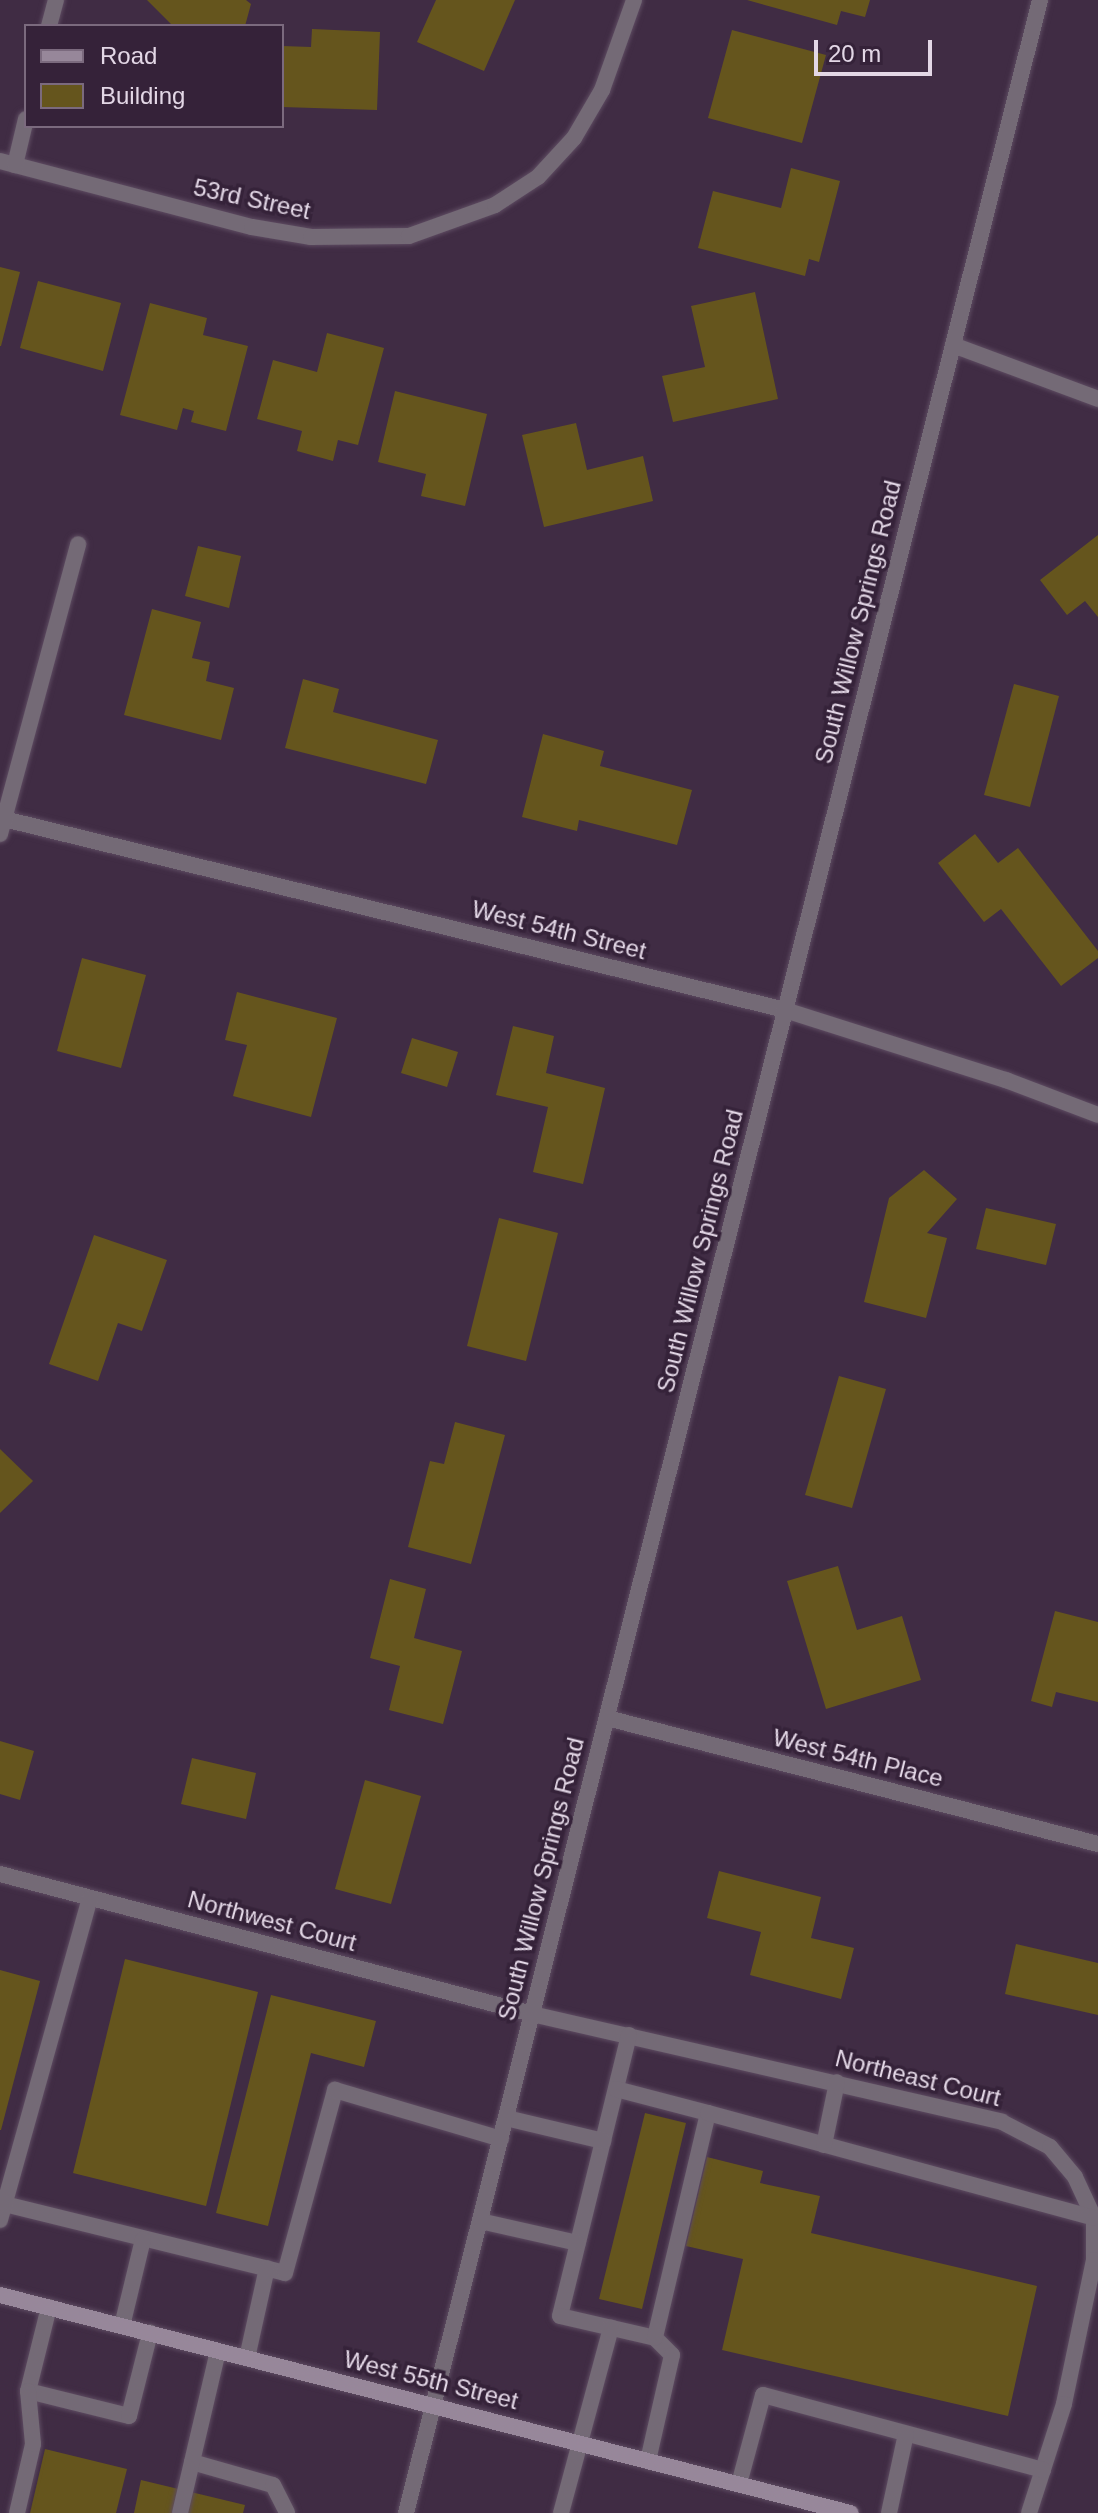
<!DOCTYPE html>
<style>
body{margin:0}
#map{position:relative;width:1098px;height:2513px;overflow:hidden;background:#402c44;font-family:Arial,sans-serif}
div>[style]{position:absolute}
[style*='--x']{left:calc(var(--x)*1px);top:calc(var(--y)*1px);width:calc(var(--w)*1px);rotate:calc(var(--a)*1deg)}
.building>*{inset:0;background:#65551d}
.roads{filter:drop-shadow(0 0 2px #5d4b61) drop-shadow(0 0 2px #5d4b61)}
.service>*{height:16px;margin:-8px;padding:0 8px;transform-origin:8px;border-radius:8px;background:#746a76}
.minor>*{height:16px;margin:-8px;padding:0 8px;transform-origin:8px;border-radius:8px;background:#746a76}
.tertiary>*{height:16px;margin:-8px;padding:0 8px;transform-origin:8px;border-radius:8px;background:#746a76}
.secondary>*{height:16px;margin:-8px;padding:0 8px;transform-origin:8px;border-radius:8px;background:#97879a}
span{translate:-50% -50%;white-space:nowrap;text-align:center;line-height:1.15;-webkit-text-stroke:7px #352239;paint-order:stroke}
.street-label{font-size:24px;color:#e3d7e6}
.legend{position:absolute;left:24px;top:24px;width:260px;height:104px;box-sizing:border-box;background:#352239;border:2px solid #7b6a7e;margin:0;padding:10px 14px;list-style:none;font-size:24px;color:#e3d7e6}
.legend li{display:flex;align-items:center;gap:16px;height:40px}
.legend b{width:40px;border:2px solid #7b6a7e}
.scale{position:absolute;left:814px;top:40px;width:118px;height:36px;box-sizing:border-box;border:4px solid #e3d7e6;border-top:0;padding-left:10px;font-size:24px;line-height:28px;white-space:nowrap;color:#e3d7e6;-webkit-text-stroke:6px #352239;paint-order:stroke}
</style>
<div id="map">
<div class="building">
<div style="clip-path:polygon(147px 0,246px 0,251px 4px,245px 26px,173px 26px)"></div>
<div style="clip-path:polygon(436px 0,515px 0,484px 71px,417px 42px)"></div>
<div style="clip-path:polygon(747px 0,870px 0,865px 17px,841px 11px,837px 25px)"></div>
<div style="clip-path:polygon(312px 29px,380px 32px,377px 110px,282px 107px,282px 46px,311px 47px)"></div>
<div style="clip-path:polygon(732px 30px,826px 55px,802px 143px,708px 118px)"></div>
<div style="clip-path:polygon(791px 168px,840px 181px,819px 262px,809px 259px,805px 276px,698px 248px,713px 191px,781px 208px)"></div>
<div style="clip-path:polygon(0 267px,20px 272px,1px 346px,0 346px)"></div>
<div style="clip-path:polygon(38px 281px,121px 303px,103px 371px,20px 348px)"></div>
<div style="clip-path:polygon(755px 292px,778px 399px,673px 422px,662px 376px,705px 367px,691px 306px)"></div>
<div style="clip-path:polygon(150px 303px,207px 318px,203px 335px,248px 346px,226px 431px,191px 422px,194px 411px,183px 408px,177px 430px,120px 415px)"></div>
<div style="clip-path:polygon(327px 333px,384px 348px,358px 445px,338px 440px,333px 461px,297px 451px,302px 431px,257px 419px,273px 360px,317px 372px)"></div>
<div style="clip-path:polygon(395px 391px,487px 414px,465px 506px,421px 496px,426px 474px,378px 462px)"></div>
<div style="clip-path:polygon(576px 423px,587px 470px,643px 456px,653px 501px,544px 527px,522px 435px)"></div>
<div style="clip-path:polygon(1098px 535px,1098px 617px,1085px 601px,1067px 615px,1040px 580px)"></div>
<div style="clip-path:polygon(198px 546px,241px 556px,229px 608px,185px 596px)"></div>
<div style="clip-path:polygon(152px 609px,201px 622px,192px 658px,210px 662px,206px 681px,234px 688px,221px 740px,124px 715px)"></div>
<div style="clip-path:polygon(303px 679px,339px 689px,333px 712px,438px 740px,426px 784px,285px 748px)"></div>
<div style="clip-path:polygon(1014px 684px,1059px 696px,1030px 807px,984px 795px)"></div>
<div style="clip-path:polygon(543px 734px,604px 751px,600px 766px,692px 790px,677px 845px,579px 820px,577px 831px,522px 817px)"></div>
<div style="clip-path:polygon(975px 834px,998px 863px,1018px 848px,1098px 951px,1098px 958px,1061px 986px,1001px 909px,984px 922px,938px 863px)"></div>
<div style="clip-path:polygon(82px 958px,146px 975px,121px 1068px,57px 1051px)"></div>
<div style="clip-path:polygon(237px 992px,337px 1018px,311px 1117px,233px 1096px,247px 1045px,225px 1040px)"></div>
<div style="clip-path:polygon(513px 1026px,554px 1036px,546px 1073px,605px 1088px,583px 1184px,533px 1172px,548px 1107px,496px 1095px)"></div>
<div style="clip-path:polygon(412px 1038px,458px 1052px,447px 1087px,401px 1073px)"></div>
<div style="clip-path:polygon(924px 1170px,957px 1199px,927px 1233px,947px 1238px,926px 1318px,864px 1302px,889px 1198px)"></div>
<div style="clip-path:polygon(986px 1208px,1056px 1224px,1046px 1265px,976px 1249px)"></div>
<div style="clip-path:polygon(499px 1218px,558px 1233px,526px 1361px,467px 1346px)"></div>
<div style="clip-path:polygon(94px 1235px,167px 1260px,142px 1331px,118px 1323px,98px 1381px,49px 1364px)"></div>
<div style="clip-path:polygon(839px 1376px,886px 1389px,852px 1508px,805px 1495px)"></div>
<div style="clip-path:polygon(455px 1422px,505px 1435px,471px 1564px,408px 1547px,430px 1461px,444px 1464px)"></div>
<div style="clip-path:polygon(0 1449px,33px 1481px,0 1513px)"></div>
<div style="clip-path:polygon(838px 1566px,857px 1630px,902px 1616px,921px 1680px,826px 1709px,787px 1581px)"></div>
<div style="clip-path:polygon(390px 1579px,426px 1589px,414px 1638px,462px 1651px,443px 1724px,389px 1710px,400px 1666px,370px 1658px)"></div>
<div style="clip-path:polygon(1055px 1611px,1098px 1622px,1098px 1702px,1056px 1692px,1052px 1707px,1031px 1701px)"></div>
<div style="clip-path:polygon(0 1741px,34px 1751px,20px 1800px,0 1794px)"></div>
<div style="clip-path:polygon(192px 1758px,256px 1773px,246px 1819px,181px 1804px)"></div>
<div style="clip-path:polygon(365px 1780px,421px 1796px,391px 1904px,335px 1889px)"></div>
<div style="clip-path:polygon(719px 1871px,821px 1897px,811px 1938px,854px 1948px,841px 1999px,750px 1975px,761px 1932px,707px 1918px)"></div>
<div style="clip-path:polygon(1016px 1944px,1098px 1963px,1098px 2015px,1005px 1994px)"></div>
<div style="clip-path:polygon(125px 1959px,258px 1992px,206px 2206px,73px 2173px)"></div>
<div style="clip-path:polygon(0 1970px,40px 1981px,1px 2130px,0 2130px)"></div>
<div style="clip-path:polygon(271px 1995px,376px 2021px,364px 2067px,311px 2053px,268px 2226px,216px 2213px)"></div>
<div style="clip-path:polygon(645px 2113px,686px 2123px,642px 2309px,599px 2299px)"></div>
<div style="clip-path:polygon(707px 2157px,763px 2171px,760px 2183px,820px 2196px,811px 2233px,1037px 2286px,1008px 2416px,722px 2350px,743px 2259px,686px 2246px)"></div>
<div style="clip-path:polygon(45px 2449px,127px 2469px,116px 2513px,30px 2513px)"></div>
<div style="clip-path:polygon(141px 2480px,245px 2505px,243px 2513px,134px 2513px)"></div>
</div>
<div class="roads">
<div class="service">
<div style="--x:0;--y:1874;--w:550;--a:14.74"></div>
<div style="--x:532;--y:2014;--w:482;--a:12.9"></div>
<div style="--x:1002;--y:2122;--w:54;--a:27.5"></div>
<div style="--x:1050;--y:2147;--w:39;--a:50"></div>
<div style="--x:1075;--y:2177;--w:45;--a:65.1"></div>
<div style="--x:1094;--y:2218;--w:42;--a:90"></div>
<div style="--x:1094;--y:2260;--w:147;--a:101.8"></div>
<div style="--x:1064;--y:2404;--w:114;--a:107.8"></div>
<div style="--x:629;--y:2035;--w:289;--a:103.8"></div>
<div style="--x:560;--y:2316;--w:98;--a:13"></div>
<div style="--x:655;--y:2338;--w:24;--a:45"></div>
<div style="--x:672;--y:2355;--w:109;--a:102.8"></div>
<div style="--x:616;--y:2089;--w:95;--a:14.6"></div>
<div style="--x:708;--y:2113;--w:231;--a:103.3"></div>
<div style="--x:708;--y:2113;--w:400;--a:15.2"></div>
<div style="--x:506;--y:2118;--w:100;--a:13.3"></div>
<div style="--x:824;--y:2145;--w:64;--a:-78.3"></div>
<div style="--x:0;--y:2203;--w:293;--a:13.8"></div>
<div style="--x:285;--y:2273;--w:190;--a:-74.7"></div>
<div style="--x:335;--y:2090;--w:173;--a:16.4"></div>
<div style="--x:0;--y:2220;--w:334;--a:-74.4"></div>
<div style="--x:480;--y:2221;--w:100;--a:12.7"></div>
<div style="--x:49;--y:2307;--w:87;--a:104"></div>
<div style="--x:28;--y:2391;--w:104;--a:13.9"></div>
<div style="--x:129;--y:2416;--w:86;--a:-75.8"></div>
<div style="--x:122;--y:2326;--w:89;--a:-76.4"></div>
<div style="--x:247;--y:2358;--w:92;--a:-77.5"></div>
<div style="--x:192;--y:2462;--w:84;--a:15.9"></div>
<div style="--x:273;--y:2485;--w:31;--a:63"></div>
<div style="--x:739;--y:2484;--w:92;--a:-74.9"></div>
<div style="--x:763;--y:2395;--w:290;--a:15"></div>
<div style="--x:17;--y:2513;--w:71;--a:-76.9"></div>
<div style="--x:33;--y:2444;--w:53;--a:-95.4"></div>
<div style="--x:180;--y:2513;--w:166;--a:-76.8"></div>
<div style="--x:561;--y:2513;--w:192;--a:-74.9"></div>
<div style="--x:889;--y:2513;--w:81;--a:-77.9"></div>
</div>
<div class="minor">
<div style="--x:49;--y:26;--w:27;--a:-75"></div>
<div style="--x:0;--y:161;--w:260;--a:14.7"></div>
<div style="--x:252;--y:227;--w:60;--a:9.6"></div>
<div style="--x:311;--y:237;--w:98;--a:-0.6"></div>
<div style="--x:409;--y:236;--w:91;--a:-19.8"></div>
<div style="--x:495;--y:205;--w:51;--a:-33.1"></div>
<div style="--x:538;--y:177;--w:53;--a:-47.3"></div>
<div style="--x:574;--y:138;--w:56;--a:-59.7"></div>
<div style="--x:602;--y:90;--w:96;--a:-70.4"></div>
<div style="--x:15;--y:165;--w:47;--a:-76.6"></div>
<div style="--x:953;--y:345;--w:155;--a:20.4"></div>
<div style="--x:0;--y:818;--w:808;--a:13.74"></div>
<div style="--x:785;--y:1010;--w:232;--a:17.6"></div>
<div style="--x:1006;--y:1080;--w:98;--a:20.8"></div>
<div style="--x:0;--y:834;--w:300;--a:-74.9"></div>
<div style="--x:607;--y:1718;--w:507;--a:14.39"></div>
</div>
<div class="tertiary">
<div style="--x:406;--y:2513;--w:2592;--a:-75.84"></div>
</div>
<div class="secondary">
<div style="--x:0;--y:2295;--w:878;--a:14.38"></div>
</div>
</div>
<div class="street-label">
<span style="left:252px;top:199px;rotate:12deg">53rd Street</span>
<span style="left:858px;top:622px;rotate:-76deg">South Willow Springs Road</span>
<span style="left:559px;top:930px;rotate:14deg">West 54th Street</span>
<span style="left:700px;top:1251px;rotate:-76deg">South Willow Springs Road</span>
<span style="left:858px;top:1758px;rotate:14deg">West 54th Place</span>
<span style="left:541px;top:1879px;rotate:-76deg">South Willow Springs Road</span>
<span style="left:272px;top:1921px;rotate:15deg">Northwest Court</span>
<span style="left:918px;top:2078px;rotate:14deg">Northeast Court</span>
<span style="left:431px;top:2380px;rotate:14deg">West 55th Street</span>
</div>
<ul class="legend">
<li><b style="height:10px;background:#97879a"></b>Road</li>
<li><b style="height:22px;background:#65551d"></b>Building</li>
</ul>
<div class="scale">20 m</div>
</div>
